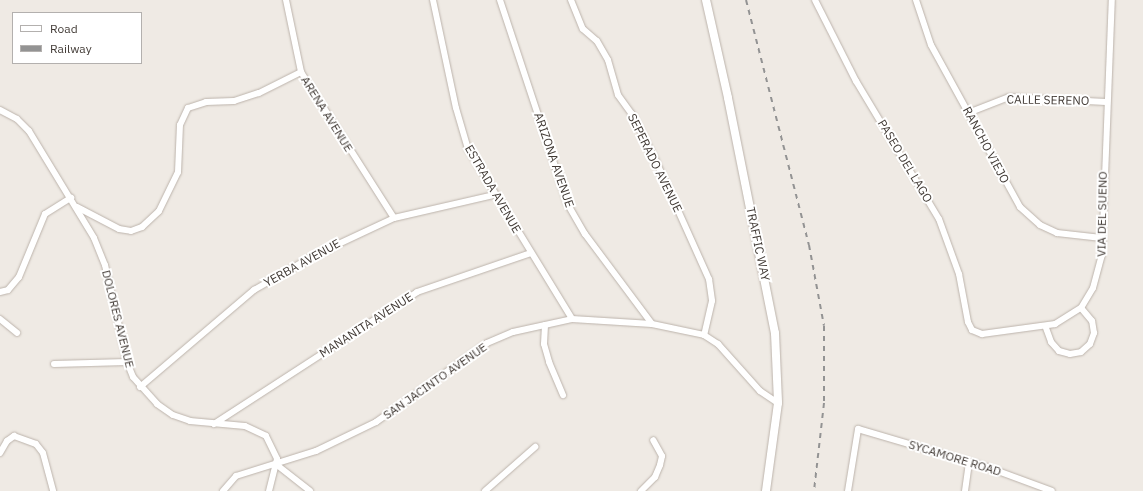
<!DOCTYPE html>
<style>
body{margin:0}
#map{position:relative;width:1143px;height:491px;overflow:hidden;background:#efeae4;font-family:"IBM Plex Sans",sans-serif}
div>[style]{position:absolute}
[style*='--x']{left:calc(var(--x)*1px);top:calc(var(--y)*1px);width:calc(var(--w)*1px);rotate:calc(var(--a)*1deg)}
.roads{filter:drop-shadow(0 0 1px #bcb3ab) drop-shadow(0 0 1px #bcb3ab)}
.minor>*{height:6px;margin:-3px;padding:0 3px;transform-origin:3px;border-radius:3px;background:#fff}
.tertiary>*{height:8px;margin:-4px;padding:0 4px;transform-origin:4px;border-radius:4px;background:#fff}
.rail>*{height:2px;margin-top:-1px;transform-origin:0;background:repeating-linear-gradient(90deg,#939393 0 5px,transparent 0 10px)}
span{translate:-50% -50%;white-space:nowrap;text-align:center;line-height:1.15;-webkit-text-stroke:4px #fff;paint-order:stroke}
.street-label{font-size:12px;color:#413a35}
.legend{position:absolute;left:12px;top:12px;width:130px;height:52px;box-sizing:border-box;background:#fff;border:1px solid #b3b0ae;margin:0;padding:5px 7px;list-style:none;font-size:12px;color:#413a35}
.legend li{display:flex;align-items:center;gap:8px;height:20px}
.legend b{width:20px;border:1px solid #b3b0ae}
</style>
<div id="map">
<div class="roads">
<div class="minor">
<div style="--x:286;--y:0;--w:74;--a:78.2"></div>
<div style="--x:301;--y:72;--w:173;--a:57.5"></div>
<div style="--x:433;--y:0;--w:110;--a:78"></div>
<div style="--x:456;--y:108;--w:43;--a:73.7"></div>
<div style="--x:468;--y:149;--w:199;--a:58.5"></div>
<div style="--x:500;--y:0;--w:214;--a:71.7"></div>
<div style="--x:567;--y:203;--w:36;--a:60"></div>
<div style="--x:585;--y:234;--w:112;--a:53.3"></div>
<div style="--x:571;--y:0;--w:31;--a:68"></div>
<div style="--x:583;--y:29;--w:18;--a:41"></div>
<div style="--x:597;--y:41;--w:22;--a:60"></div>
<div style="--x:608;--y:60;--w:36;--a:74"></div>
<div style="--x:618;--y:95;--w:24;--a:54"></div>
<div style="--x:632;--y:114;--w:51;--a:62.9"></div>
<div style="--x:655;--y:159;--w:132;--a:65.8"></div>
<div style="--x:709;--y:279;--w:22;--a:82"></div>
<div style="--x:712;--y:301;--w:35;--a:103"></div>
<div style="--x:815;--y:0;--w:91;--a:63.2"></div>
<div style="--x:856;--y:81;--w:161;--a:59"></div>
<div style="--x:939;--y:219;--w:59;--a:70"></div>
<div style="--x:959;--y:274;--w:49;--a:79.4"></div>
<div style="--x:968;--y:322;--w:9;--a:63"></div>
<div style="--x:972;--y:330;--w:11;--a:22"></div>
<div style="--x:982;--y:334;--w:74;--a:-7.8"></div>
<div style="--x:1055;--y:324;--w:31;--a:-32"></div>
<div style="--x:1081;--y:308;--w:23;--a:-59"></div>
<div style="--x:1093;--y:288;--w:34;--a:-75"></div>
<div style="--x:1102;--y:255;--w:255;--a:-87.8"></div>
<div style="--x:916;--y:0;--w:47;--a:71.6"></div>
<div style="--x:931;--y:45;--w:185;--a:61.2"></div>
<div style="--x:1020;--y:207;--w:27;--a:42"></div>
<div style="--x:1040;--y:225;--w:19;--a:25"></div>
<div style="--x:1057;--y:233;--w:45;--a:6.3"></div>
<div style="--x:0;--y:110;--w:19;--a:28"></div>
<div style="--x:17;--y:119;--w:17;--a:45"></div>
<div style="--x:29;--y:131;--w:125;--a:58.7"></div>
<div style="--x:94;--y:238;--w:29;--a:68"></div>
<div style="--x:105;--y:265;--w:99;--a:77.2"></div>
<div style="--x:127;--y:362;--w:16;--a:68"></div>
<div style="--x:133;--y:377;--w:36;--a:48"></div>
<div style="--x:157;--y:404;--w:19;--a:35"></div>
<div style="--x:173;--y:415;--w:18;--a:19"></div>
<div style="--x:190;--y:421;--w:55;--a:5.2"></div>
<div style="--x:245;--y:426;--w:23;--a:25"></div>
<div style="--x:266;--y:436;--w:25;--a:64"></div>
<div style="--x:277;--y:459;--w:33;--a:104"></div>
<div style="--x:968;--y:113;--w:44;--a:-21.3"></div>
<div style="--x:1009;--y:97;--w:97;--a:3"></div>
<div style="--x:77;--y:207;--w:47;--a:27.6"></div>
<div style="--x:119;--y:229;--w:12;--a:9"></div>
<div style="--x:131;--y:231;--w:12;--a:-20"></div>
<div style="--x:142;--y:227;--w:23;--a:-43"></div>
<div style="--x:159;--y:211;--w:43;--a:-64"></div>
<div style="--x:178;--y:172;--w:47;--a:-87.6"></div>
<div style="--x:180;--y:125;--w:19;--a:-65"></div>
<div style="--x:188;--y:108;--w:19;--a:-18"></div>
<div style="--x:206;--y:102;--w:28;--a:-2"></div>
<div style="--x:234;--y:101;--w:26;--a:-18"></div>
<div style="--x:259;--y:93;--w:47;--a:-26.6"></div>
<div style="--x:0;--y:292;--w:8;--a:-14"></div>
<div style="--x:8;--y:290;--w:17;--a:-50"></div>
<div style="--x:19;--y:277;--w:68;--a:-67.6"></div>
<div style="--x:45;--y:214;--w:31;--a:-32"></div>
<div style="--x:0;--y:319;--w:22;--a:39"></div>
<div style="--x:545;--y:325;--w:19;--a:93"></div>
<div style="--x:544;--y:344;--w:19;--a:74"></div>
<div style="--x:549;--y:362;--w:36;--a:67"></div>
<div style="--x:1046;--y:328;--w:15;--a:70"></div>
<div style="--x:1051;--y:342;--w:12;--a:48"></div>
<div style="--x:1059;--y:351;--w:11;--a:15"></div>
<div style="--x:1070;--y:354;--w:11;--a:-10"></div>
<div style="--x:1081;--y:352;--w:12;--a:-42"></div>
<div style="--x:1090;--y:344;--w:12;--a:-70"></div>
<div style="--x:1094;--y:333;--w:12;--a:-99"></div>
<div style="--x:1092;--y:321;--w:17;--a:-130"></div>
<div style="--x:54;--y:364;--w:73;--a:-1.6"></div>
<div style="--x:140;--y:387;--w:150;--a:-40.4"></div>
<div style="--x:254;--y:290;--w:70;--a:-29.8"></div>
<div style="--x:315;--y:255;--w:87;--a:-25.1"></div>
<div style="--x:394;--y:218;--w:103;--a:-13"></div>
<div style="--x:214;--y:424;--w:242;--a:-33"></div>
<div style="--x:417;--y:292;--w:120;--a:-18.9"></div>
<div style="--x:0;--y:453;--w:14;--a:-60"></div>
<div style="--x:7;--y:441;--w:9;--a:-36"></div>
<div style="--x:14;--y:436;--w:23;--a:20"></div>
<div style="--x:36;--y:444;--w:11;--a:52"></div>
<div style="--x:43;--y:453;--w:39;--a:75"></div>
<div style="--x:277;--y:465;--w:42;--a:38.2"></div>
<div style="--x:223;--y:491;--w:20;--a:-49"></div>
<div style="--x:236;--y:476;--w:84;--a:-17.4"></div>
<div style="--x:316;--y:451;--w:67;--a:-25.8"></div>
<div style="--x:376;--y:422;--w:136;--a:-35.4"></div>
<div style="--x:487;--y:343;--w:28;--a:-23"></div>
<div style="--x:513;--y:332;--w:60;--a:-12.4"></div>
<div style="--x:572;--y:319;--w:80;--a:3.6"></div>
<div style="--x:652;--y:324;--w:53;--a:11.9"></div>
<div style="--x:704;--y:335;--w:17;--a:33"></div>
<div style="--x:718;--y:344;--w:63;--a:48.2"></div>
<div style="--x:760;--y:391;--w:22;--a:34"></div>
<div style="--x:485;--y:491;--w:67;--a:-41.3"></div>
<div style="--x:641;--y:491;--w:20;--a:-45"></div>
<div style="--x:655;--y:477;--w:13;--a:-67"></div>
<div style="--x:660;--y:465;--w:9;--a:-77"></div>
<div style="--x:662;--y:456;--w:18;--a:-119"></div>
<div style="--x:848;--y:491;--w:63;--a:-80.8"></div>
<div style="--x:858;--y:429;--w:134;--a:16.4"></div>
<div style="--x:987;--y:467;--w:69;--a:20.3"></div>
<div style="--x:965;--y:491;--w:28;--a:-82"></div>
</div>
<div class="tertiary">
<div style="--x:706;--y:0;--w:100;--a:77.3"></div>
<div style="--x:728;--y:98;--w:240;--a:78.7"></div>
<div style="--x:775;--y:333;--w:70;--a:87.5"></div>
<div style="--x:778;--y:403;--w:89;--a:97.8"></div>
</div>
</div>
<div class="rail">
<div style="--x:746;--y:0;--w:253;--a:75.6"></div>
<div style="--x:809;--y:245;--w:82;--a:79.5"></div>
<div style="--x:824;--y:326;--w:77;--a:90"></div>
<div style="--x:824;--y:403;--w:89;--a:96.5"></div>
</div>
<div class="street-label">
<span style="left:1048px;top:100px;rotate:1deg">CALLE SERENO</span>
<span style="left:327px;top:114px;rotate:58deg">ARENA AVENUE</span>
<span style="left:986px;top:145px;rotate:62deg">RANCHO VIEJO</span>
<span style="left:554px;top:160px;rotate:71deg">ARIZONA AVENUE</span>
<span style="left:905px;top:161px;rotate:59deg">PASEO DEL LAGO</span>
<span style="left:655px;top:163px;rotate:64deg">SEPERADO AVENUE</span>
<span style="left:493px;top:189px;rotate:60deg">ESTRADA AVENUE</span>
<span style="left:1102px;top:214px;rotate:-89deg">VIA DEL SUENO</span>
<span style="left:758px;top:244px;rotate:78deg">TRAFFIC WAY</span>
<span style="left:302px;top:263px;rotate:-29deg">YERBA AVENUE</span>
<span style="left:118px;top:319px;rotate:76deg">DOLORES AVENUE</span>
<span style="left:366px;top:325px;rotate:-33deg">MANANITA AVENUE</span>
<span style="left:435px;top:381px;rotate:-35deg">SAN JACINTO AVENUE</span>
<span style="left:955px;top:458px;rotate:17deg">SYCAMORE ROAD</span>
</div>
<ul class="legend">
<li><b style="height:5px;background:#fff"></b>Road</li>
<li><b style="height:5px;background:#939393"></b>Railway</li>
</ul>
</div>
